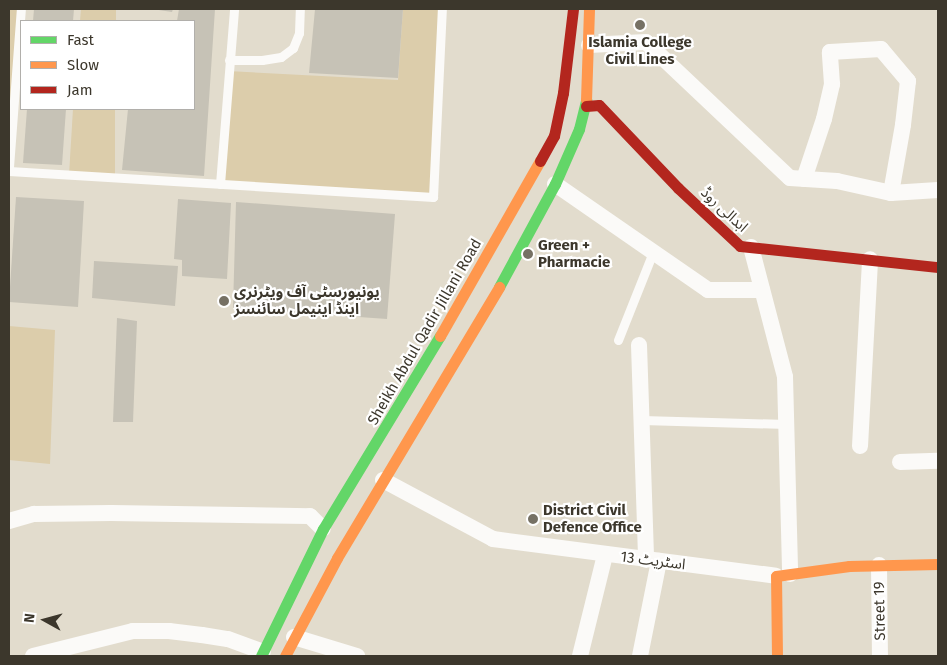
<!DOCTYPE html>
<meta charset="utf-8">
<style>
body{margin:0}
#map{position:relative;width:947px;height:665px;overflow:hidden;background:#e2dccd;font-family:"Fira Sans","Noto Sans Arabic",sans-serif}
div>[style]{position:absolute}
[style*='--x']{left:calc(var(--x)*1px);top:calc(var(--y)*1px);width:calc(var(--w)*1px);rotate:calc(var(--a)*1deg)}
.green>*{inset:0;background:#dccdab}
.building>*{inset:0;background:#c6c2b6}
.lane>*{height:9px;margin:-4.5px;padding:0 4.5px;transform-origin:4.5px;border-radius:4.5px;background:#fbfaf8}
.street>*{height:16px;margin:-8px;padding:0 8px;transform-origin:8px;border-radius:8px;background:#fbfaf8}
.fast>*{height:11px;margin:-5.5px;padding:0 5.5px;transform-origin:5.5px;border-radius:5.5px;background:#63d668}
.slow>*{height:11px;margin:-5.5px;padding:0 5.5px;transform-origin:5.5px;border-radius:5.5px;background:#ff974d}
.jam>*{height:11px;margin:-5.5px;padding:0 5.5px;transform-origin:5.5px;border-radius:5.5px;background:#b3261e}
.dots>*{width:14px;height:14px;translate:-50% -50%;box-sizing:border-box;border:2px solid #fff;border-radius:50%}
span{translate:-50% -50%;white-space:nowrap;text-align:center;line-height:1.15;-webkit-text-stroke:4.5px #fff;paint-order:stroke}
.poi-label{font-size:15px;color:#3c372c;font-weight:700}
.left{translate:0 -50%;text-align:left}
.street-label{font-size:15px;color:#3c372c}
.frame{position:absolute;inset:0;border:10px solid #3c372c;pointer-events:none}
.legend{position:absolute;left:20px;top:20px;width:175px;height:90px;box-sizing:border-box;background:#fff;border:1px solid #b1afab;margin:0;padding:6px 9px;list-style:none;font-size:15px;color:#3c372c}
.legend li{display:flex;align-items:center;gap:10px;height:25px}
.legend b{width:25px;border:1px solid #b1afab}
.north{position:absolute;left:20px;top:595px;width:50px;height:50px;-webkit-text-stroke:4px #fff;paint-order:stroke;rotate:277deg;font-size:14px;font-weight:700;line-height:20px;text-align:center;color:#3c372c}
.north::after{content:'';display:block;margin:auto;width:18px;height:22px;background:#3c372c;clip-path:polygon(50% 0,100% 100%,50% 72%,0 100%)}
</style>
<div id="map">
<div class="green">
<div style="clip-path:polygon(9px 9px,21px 9px,9px 169px)"></div>
<div style="clip-path:polygon(81px 9px,116px 9px,116px 21px,80px 21px)"></div>
<div style="clip-path:polygon(403px 9px,441px 9px,433px 197px,220px 184px,228px 71px,398px 80px)"></div>
<div style="clip-path:polygon(73px 109px,115px 109px,115px 178px,69px 175px)"></div>
<div style="clip-path:polygon(9px 326px,55px 330px,50px 464px,9px 460px)"></div>
</div>
<div class="building">
<div style="clip-path:polygon(34px 9px,74px 9px,73px 21px,33px 21px)"></div>
<div style="clip-path:polygon(152px 9px,173px 9px,172px 12px)"></div>
<div style="clip-path:polygon(179px 9px,215px 9px,204px 176px,122px 170px,128px 109px,194px 109px,194px 21px,177px 21px)"></div>
<div style="clip-path:polygon(315px 9px,403px 9px,398px 78px,309px 73px)"></div>
<div style="clip-path:polygon(27px 109px,66px 109px,62px 165px,23px 163px)"></div>
<div style="clip-path:polygon(16px 197px,84px 201px,78px 307px,9px 302px)"></div>
<div style="clip-path:polygon(178px 199px,231px 203px,227px 279px,182px 276px,182px 260px,174px 259px)"></div>
<div style="clip-path:polygon(236px 202px,395px 214px,387px 319px,233px 308px)"></div>
<div style="clip-path:polygon(94px 261px,178px 266px,175px 306px,92px 298px)"></div>
<div style="clip-path:polygon(117px 318px,137px 321px,133px 422px,113px 422px)"></div>
</div>
<div class="lane">
<div style="--x:229;--y:60;--w:33;--a:0"></div>
<div style="--x:262;--y:60;--w:19;--a:-9"></div>
<div style="--x:281;--y:57;--w:15;--a:-37"></div>
<div style="--x:293;--y:48;--w:16;--a:-68"></div>
<div style="--x:299;--y:33;--w:24;--a:-88"></div>
<div style="--x:9;--y:167;--w:158;--a:-85.7"></div>
<div style="--x:9;--y:171;--w:425;--a:3.5"></div>
<div style="--x:433;--y:197;--w:188;--a:-87.3"></div>
<div style="--x:220;--y:184;--w:176;--a:-85.4"></div>
<div style="--x:618;--y:340;--w:95;--a:-68.3"></div>
<div style="--x:642;--y:420;--w:145;--a:1.6"></div>
</div>
<div class="street">
<div style="--x:589;--y:45;--w:57;--a:-3"></div>
<div style="--x:646;--y:42;--w:198;--a:43.4"></div>
<div style="--x:790;--y:178;--w:47;--a:3.7"></div>
<div style="--x:837;--y:181;--w:55;--a:12.5"></div>
<div style="--x:891;--y:193;--w:47;--a:-3.7"></div>
<div style="--x:804;--y:179;--w:63;--a:-71.6"></div>
<div style="--x:824;--y:119;--w:36;--a:-77"></div>
<div style="--x:832;--y:84;--w:32;--a:-94"></div>
<div style="--x:830;--y:52;--w:51;--a:-3.4"></div>
<div style="--x:881;--y:49;--w:42;--a:49.8"></div>
<div style="--x:908;--y:81;--w:44;--a:96.5"></div>
<div style="--x:903;--y:125;--w:69;--a:100"></div>
<div style="--x:555;--y:184;--w:186;--a:34.7"></div>
<div style="--x:708;--y:290;--w:54;--a:0"></div>
<div style="--x:751;--y:247;--w:134;--a:75.3"></div>
<div style="--x:785;--y:377;--w:197;--a:88.5"></div>
<div style="--x:639;--y:345;--w:215;--a:88.1"></div>
<div style="--x:860;--y:446;--w:187;--a:-86.9"></div>
<div style="--x:900;--y:462;--w:38;--a:-2"></div>
<div style="--x:383;--y:480;--w:125;--a:28.2"></div>
<div style="--x:493;--y:539;--w:285;--a:7.4"></div>
<div style="--x:9;--y:521;--w:26;--a:-16"></div>
<div style="--x:34;--y:514;--w:77;--a:-0.7"></div>
<div style="--x:111;--y:513;--w:199;--a:0.9"></div>
<div style="--x:310;--y:516;--w:18;--a:45"></div>
<div style="--x:879;--y:565;--w:91;--a:89.4"></div>
<div style="--x:294;--y:637;--w:66;--a:16.8"></div>
<div style="--x:33;--y:656;--w:103;--a:-14"></div>
<div style="--x:133;--y:631;--w:36;--a:0"></div>
<div style="--x:169;--y:631;--w:33;--a:7"></div>
<div style="--x:202;--y:635;--w:26;--a:9"></div>
<div style="--x:228;--y:639;--w:37;--a:20"></div>
<div style="--x:580;--y:656;--w:104;--a:-76.1"></div>
<div style="--x:640;--y:656;--w:97;--a:-78.7"></div>
</div>
<div class="fast">
<div style="--x:499;--y:287;--w:117;--a:-61.5"></div>
<div style="--x:555;--y:184;--w:60;--a:-66.4"></div>
<div style="--x:579;--y:129;--w:30;--a:-76"></div>
<div style="--x:261;--y:656;--w:141;--a:-64"></div>
<div style="--x:323;--y:529;--w:226;--a:-58.8"></div>
</div>
<div class="slow">
<div style="--x:586;--y:100;--w:91;--a:-88.1"></div>
<div style="--x:440;--y:336;--w:202;--a:-60.3"></div>
<div style="--x:285;--y:656;--w:111;--a:-62"></div>
<div style="--x:337;--y:558;--w:316;--a:-59.1"></div>
<div style="--x:777;--y:656;--w:80;--a:-90.7"></div>
<div style="--x:776;--y:576;--w:74;--a:-7.8"></div>
<div style="--x:849;--y:566;--w:89;--a:-1.3"></div>
</div>
<div class="jam">
<div style="--x:586;--y:106;--w:13;--a:-4"></div>
<div style="--x:599;--y:105;--w:115;--a:46.4"></div>
<div style="--x:678;--y:188;--w:85;--a:43.1"></div>
<div style="--x:740;--y:246;--w:199;--a:6.1"></div>
<div style="--x:540;--y:161;--w:29;--a:-61"></div>
<div style="--x:554;--y:136;--w:44;--a:-78.2"></div>
<div style="--x:563;--y:93;--w:85;--a:-83.2"></div>
</div>
<div class="dots">
<div style="left:640px;top:25px;background:#767164"></div>
<div style="left:528px;top:254px;background:#767164"></div>
<div style="left:224px;top:301px;background:#767164"></div>
<div style="left:533px;top:519px;background:#767164"></div>
</div>
<div class="poi-label">
<span style="left:640px;top:51px">Islamia College<br>Civil Lines</span>
<span class="left" style="left:538px;top:254px">Green +<br>Pharmacie</span>
<span class="left" style="left:234px;top:301px">یونیورسٹی آف ویٹرنری<br>اینڈ اینیمل سائنسز</span>
<span class="left" style="left:543px;top:519px">District Civil<br>Defence Office</span>
</div>
<div class="street-label">
<span style="left:724px;top:210px;rotate:43deg">ابدالی روڈ</span>
<span style="left:425px;top:332px;rotate:-60deg">Sheikh Abdul Qadir Jillani Road</span>
<span style="left:653px;top:561px;rotate:7deg">اسٹریٹ 13</span>
<span style="left:880px;top:611px;rotate:-91deg">Street 19</span>
</div>
<div class="frame"></div>
<ul class="legend">
<li><b style="height:6px;background:#63d668"></b>Fast</li>
<li><b style="height:6px;background:#ff974d"></b>Slow</li>
<li><b style="height:6px;background:#b3261e"></b>Jam</li>
</ul>
<div class="north">N</div>
</div>
